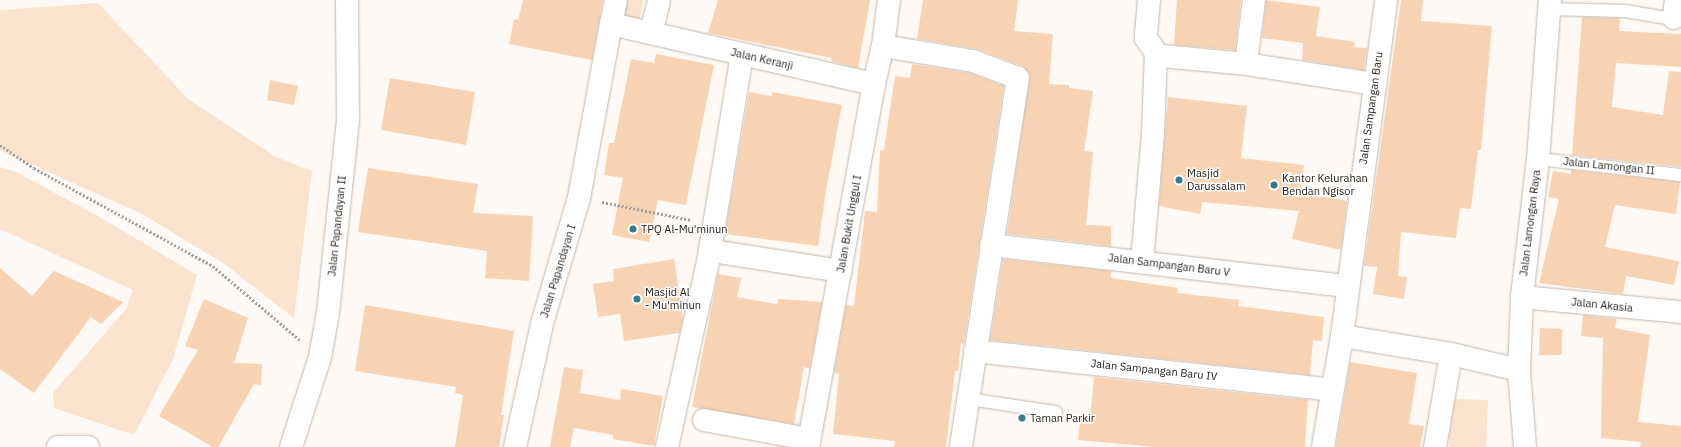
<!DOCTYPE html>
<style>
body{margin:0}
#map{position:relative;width:1681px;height:447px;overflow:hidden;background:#fef9f4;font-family:"IBM Plex Sans",sans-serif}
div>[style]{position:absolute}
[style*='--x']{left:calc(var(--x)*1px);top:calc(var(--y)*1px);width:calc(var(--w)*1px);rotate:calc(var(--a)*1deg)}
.green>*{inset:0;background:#f9e3cf}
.building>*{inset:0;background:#f7d3b3}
.path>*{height:2.5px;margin-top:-1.25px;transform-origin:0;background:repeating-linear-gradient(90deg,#a49f9b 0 2px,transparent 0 4px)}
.roads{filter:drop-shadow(0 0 1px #c2b6ab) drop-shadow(0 0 1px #c2b6ab)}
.service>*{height:12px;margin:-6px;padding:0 6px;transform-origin:6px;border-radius:6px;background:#fff}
.minor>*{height:22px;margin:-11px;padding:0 11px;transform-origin:11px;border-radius:11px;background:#fff}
.tertiary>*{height:22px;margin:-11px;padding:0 11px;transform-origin:11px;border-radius:11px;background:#fff}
.secondary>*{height:22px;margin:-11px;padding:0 11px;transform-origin:11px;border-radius:11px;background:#fff}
.dots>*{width:11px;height:11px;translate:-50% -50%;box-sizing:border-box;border:2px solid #fff;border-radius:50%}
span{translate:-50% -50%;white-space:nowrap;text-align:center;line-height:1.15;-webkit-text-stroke:3px #fff;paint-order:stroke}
.street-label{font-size:11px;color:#1f1b17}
.poi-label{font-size:11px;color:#1f1b17}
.left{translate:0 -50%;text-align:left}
</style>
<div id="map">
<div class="green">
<div style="clip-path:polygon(623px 0,643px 0,638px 29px,616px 23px)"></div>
<div style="clip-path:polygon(98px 3px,188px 99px,276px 157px,312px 171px,294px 318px,223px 263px,142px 214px,0 150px,0 10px)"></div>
<div style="clip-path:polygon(0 167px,16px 172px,96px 215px,197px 275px,173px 359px,134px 435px,54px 408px,53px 393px,126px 309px,133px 290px,0 229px)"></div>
<div style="clip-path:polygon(1452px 399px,1488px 400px,1486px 447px,1449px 447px)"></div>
</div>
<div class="building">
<div style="clip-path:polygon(523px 0,603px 0,592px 60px,509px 44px,514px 19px,518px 20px)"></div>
<div style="clip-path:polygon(718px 0,870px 0,858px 68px,831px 61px,832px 58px,708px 33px)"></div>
<div style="clip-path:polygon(923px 0,1018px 0,1014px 31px,1053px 34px,1049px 84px,1069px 85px,1069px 88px,1093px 91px,1084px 151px,1093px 152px,1086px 225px,1111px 226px,1111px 246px,1007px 234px,1030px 74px,1022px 66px,977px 49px,917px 39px)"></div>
<div style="clip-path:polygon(1177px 0,1241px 0,1235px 50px,1174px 45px)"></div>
<div style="clip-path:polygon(1266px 0,1320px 7px,1316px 36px,1355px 42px,1354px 47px,1367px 48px,1364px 70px,1302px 60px,1303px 43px,1262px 38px)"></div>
<div style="clip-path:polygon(1401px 0,1423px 0,1421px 21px,1492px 26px,1481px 150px,1478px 150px,1471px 209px,1460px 208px,1456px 238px,1401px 232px,1398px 276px,1407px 277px,1404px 299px,1373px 294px,1377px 267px,1364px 266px)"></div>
<div style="clip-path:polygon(1582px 17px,1620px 18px,1619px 31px,1681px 34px,1681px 67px,1616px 63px,1612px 107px,1663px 115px,1669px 71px,1681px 72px,1681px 167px,1572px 155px)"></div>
<div style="clip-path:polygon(656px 54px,714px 65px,686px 205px,658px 200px,649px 242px,612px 235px,623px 178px,604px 175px,609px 143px,614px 143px,631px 59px,654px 63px)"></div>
<div style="clip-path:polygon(912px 64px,970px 73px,1004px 86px,964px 344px,961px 343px,958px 371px,955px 371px,946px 447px,894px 447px,895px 441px,833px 434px,839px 374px,834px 373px,846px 305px,854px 306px,865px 211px,877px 212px,880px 150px,884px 150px,895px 76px,910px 78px)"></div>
<div style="clip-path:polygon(390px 78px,475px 92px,466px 145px,381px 130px)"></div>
<div style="clip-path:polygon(270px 80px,298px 86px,294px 105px,267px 100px)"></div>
<div style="clip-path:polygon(749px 92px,772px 96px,772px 92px,842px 105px,826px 190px,818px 246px,725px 234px)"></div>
<div style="clip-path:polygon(1168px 97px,1247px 106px,1241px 158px,1304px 165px,1300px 193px,1347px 201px,1341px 250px,1292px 239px,1299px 211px,1202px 202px,1200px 214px,1159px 206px)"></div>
<div style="clip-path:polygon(368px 168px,478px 184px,473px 213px,533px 216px,529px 281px,485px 278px,487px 251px,358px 232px)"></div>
<div style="clip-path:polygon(1571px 170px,1680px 182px,1676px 214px,1615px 205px,1605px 247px,1679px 261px,1674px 285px,1626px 276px,1623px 294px,1539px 283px,1559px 199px,1548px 197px,1553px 171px,1571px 174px)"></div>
<div style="clip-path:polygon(674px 259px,683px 318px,680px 333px,624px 341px,620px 314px,598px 317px,593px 284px,614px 281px,613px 269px)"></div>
<div style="clip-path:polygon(1003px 259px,1111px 271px,1111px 278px,1178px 288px,1177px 293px,1239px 300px,1238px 306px,1324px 317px,1322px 341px,1313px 340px,1310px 375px,990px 340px)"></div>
<div style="clip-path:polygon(0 268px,32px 296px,54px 271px,123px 302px,101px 324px,91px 317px,34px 393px,0 369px)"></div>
<div style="clip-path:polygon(718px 274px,741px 278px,737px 297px,777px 304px,778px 299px,822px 302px,810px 369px,804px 367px,794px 424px,692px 407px)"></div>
<div style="clip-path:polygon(204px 299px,248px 318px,234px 363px,262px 364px,261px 385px,254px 384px,218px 447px,213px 447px,159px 416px,198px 350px,185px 346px)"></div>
<div style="clip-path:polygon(365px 305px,514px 331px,501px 415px,504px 415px,499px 447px,455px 447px,463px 395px,455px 393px,456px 387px,355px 371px)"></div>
<div style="clip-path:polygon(1583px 315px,1617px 319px,1615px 328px,1650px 335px,1638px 422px,1681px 426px,1681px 447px,1640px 447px,1641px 442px,1601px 438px,1603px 338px,1581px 336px)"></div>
<div style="clip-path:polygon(1540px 328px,1562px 329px,1562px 355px,1539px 355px)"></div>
<div style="clip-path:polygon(1350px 362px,1417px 373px,1409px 424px,1424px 426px,1420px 447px,1336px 447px)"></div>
<div style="clip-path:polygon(564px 367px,583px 370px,580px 393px,620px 400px,621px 389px,663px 396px,654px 446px,613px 439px,613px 435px,574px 428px,570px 447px,550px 447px)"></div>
<div style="clip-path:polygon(1094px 377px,1308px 400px,1305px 447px,1155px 447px,1078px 440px,1080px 419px,1090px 420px)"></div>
</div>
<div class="path">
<div style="--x:0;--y:145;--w:41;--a:34.1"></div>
<div style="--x:34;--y:168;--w:204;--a:28.7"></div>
<div style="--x:213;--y:266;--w:114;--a:40.4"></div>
<div style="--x:602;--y:202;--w:91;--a:11.4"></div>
</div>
<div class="roads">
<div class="service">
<div style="--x:1549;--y:9;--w:76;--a:1.5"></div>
<div style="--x:1625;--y:11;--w:55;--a:9.5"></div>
<div style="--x:1538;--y:159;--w:144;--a:6.4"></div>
<div style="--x:968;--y:399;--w:89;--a:8.4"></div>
</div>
<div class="minor">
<div style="--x:1149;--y:0;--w:38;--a:95"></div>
<div style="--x:1146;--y:38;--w:18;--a:56"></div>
<div style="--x:1156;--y:53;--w:7;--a:27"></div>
<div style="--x:1162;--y:56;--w:84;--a:5.4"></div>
<div style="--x:1246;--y:64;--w:131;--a:8.8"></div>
<div style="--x:1674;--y:18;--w:18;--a:-84"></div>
<div style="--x:611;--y:24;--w:25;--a:-78"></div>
<div style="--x:651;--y:33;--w:34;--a:-76"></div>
<div style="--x:883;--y:46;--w:91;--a:9.5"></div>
<div style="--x:973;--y:61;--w:48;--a:20.7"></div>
<div style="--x:1018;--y:78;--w:373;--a:98.8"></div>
<div style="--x:1246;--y:64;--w:64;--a:-82.9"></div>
<div style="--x:991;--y:245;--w:358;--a:6.6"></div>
<div style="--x:719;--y:252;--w:123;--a:8.9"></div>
<div style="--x:1142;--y:262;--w:128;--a:-85.1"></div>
<div style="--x:1153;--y:134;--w:81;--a:-87.9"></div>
<div style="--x:1522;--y:297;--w:160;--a:5.4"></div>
<div style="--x:1342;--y:336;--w:110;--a:9.4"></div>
<div style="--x:1451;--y:354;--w:70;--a:13.2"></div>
<div style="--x:975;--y:351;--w:359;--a:6.2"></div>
<div style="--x:704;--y:420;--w:107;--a:10.3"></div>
<div style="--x:291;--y:447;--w:95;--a:-72.1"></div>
<div style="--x:320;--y:357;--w:45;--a:-79.7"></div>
<div style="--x:328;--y:313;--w:196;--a:-84.1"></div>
<div style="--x:348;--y:118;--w:118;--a:-90.5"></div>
<div style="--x:515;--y:447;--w:130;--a:-77.6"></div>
<div style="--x:543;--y:320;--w:127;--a:-73.6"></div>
<div style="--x:579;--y:198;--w:177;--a:-79.6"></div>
<div style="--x:611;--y:24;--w:270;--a:12.9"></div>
<div style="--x:667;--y:447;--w:189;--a:-77.5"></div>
<div style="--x:708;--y:262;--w:210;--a:-80.7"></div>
<div style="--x:808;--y:447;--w:369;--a:-79.7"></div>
<div style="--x:874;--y:84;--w:39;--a:-77"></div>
<div style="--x:883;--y:46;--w:46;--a:-82.6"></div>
<div style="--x:1323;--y:447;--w:113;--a:-80.3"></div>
<div style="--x:1342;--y:336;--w:339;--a:-82.5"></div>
<div style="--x:1435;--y:447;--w:94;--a:-80.2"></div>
</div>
<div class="tertiary">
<div style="--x:1525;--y:447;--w:77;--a:-94.5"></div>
<div style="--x:1519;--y:370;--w:73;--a:-87.6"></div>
<div style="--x:1522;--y:297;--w:139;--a:-83.4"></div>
<div style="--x:1538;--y:159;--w:159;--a:-85.7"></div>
</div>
<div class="secondary">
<div style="--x:58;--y:447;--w:30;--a:0"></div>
</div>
</div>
<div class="dots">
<div style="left:1179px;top:180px;background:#367b89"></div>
<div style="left:1274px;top:185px;background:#367b89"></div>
<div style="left:633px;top:229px;background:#367b89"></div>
<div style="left:637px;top:299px;background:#367b89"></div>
<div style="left:1022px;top:418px;background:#367b89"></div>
</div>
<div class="street-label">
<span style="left:762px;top:59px;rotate:13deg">Jalan Keranji</span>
<span style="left:1371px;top:108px;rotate:-82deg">Jalan Sampangan Baru</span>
<span style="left:1609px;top:166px;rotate:6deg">Jalan Lamongan II</span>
<span style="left:1530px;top:223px;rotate:-83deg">Jalan Lamongan Raya</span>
<span style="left:849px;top:224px;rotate:-80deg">Jalan Bukit Unggul I</span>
<span style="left:337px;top:226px;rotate:-84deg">Jalan Papandayan II</span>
<span style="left:1169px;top:265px;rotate:7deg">Jalan Sampangan Baru V</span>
<span style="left:558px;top:271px;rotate:-73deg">Jalan Papandayan I</span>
<span style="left:1602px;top:305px;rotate:6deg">Jalan Akasia</span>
<span style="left:1154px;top:370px;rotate:6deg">Jalan Sampangan Baru IV</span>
</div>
<div class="poi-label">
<span class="left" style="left:1187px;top:180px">Masjid<br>Darussalam</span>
<span class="left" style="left:1282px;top:185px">Kantor Kelurahan<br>Bendan Ngisor</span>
<span class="left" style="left:641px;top:229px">TPQ Al-Mu'minun</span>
<span class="left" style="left:645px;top:299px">Masjid Al<br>- Mu'minun</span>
<span class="left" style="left:1030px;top:418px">Taman Parkir</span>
</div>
</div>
